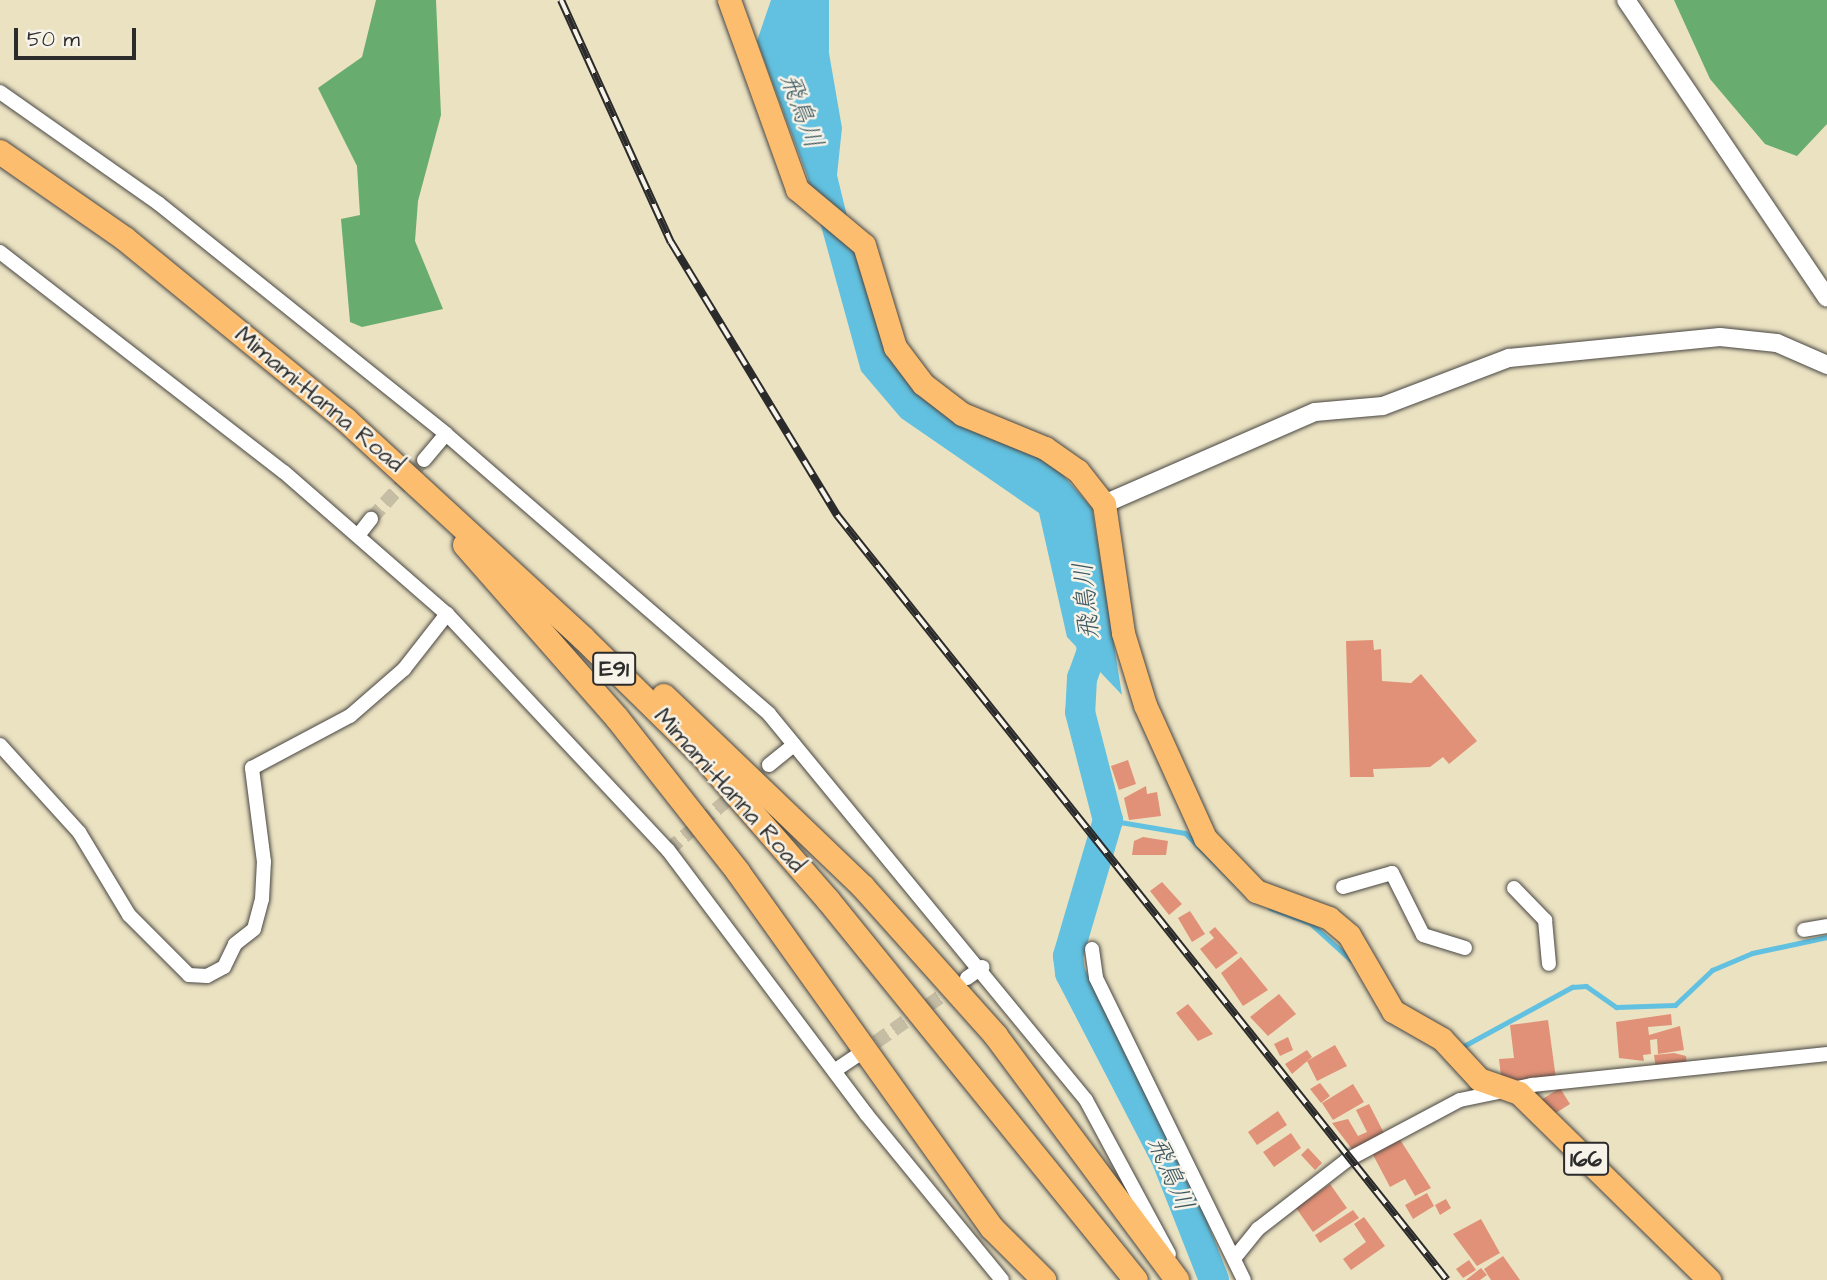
<!DOCTYPE html>
<meta charset="utf-8">
<style>
body{margin:0}
#map{position:relative;width:1827px;height:1280px;overflow:hidden;background:#ebe2c2;font-family:"Architects Daughter","Klee One",sans-serif}
div>[style]{position:absolute}
[style*='--x']{left:calc(var(--x)*1px);top:calc(var(--y)*1px);width:calc(var(--w)*1px);rotate:calc(var(--a)*1deg)}
.forest>*{inset:0;background:#69ac6f}
.water>*{inset:0;background:#62c1e0}
.stream>*{height:5px;margin:-2.5px;padding:0 2.5px;transform-origin:2.5px;border-radius:2.5px;background:#62c1e0}
.river>*{height:30px;margin:-15px;padding:0 15px;transform-origin:15px;border-radius:15px;background:#62c1e0}
.building>*{inset:0;background:#e19177}
.minor-tunnel>*{height:14px;margin-top:-7px;transform-origin:0;background:repeating-linear-gradient(90deg,#c5bda4 0 14px,transparent 0 21px)}
.roads{filter:drop-shadow(0 0 2px #484642) drop-shadow(0 0 2px #484642)}
.minor>*{height:14px;margin:-7px;padding:0 7px;transform-origin:7px;border-radius:7px;background:#fff}
.tertiary>*{height:18px;margin:-9px;padding:0 9px;transform-origin:9px;border-radius:9px;background:#fff}
.trunk>*{height:23px;margin:-11.5px;padding:0 11.5px;transform-origin:11.5px;border-radius:11.5px;background:#fcbd6f}
.motorway>*{height:24px;margin:-12px;padding:0 12px;transform-origin:12px;border-radius:12px;background:#fcbd6f}
.rail>*{height:8px;margin-top:-4px;transform-origin:0;background:repeating-linear-gradient(90deg,#f7f3e8 0 16px,#2b2b2b 0 32px);box-sizing:border-box;border-block:2px solid #2b2b2b}
span{translate:-50% -50%;white-space:nowrap;text-align:center;line-height:1.15;-webkit-text-stroke:5px #f7f3e8;paint-order:stroke}
.shield-label span{padding:2px 5px;background:#f7f3e8;border:2px solid;border-radius:5px;-webkit-text-stroke-width:0}
.shield-label{font-size:23px;color:#2b2b2b;font-weight:700}
.street-label{font-size:24px;color:#2b2b2b}
.water-label{font-size:26px;color:#3c5861;font-style:italic}
.scale{position:absolute;left:14px;top:28px;width:122px;height:32px;box-sizing:border-box;border:4px solid #2b2b2b;border-top:0;padding-left:9px;font-size:21px;line-height:24px;white-space:nowrap;color:#2b2b2b;-webkit-text-stroke:5px #f7f3e8;paint-order:stroke}
</style>
<div id="map">
<div class="forest">
<div style="clip-path:polygon(376px 0,436px 0,441px 115px,418px 201px,415px 241px,443px 309px,362px 327px,350px 322px,341px 219px,360px 215px,357px 166px,318px 88px,362px 57px)"></div>
<div style="clip-path:polygon(1674px 0,1827px 0,1827px 124px,1797px 156px,1765px 144px,1710px 79px)"></div>
</div>
<div class="water">
<div style="clip-path:polygon(771px 0,829px 0,829px 53px,842px 128px,837px 175px,858px 261px,903px 376px,924px 399px,1054px 465px,1092px 508px,1122px 695px,1067px 637px,1039px 513px,901px 418px,861px 371px,807px 175px,757px 41px)"></div>
</div>
<div class="stream">
<div style="--x:1108;--y:820;--w:78;--a:9.6"></div>
<div style="--x:1185;--y:833;--w:91;--a:45"></div>
<div style="--x:1270;--y:908;--w:43;--a:20.6"></div>
<div style="--x:1310;--y:923;--w:55;--a:42.1"></div>
<div style="--x:1460;--y:1048;--w:128;--a:-28.6"></div>
<div style="--x:1572;--y:987;--w:14;--a:-4"></div>
<div style="--x:1586;--y:986;--w:37;--a:35"></div>
<div style="--x:1616;--y:1007;--w:59;--a:-1.9"></div>
<div style="--x:1675;--y:1005;--w:51;--a:-43.4"></div>
<div style="--x:1712;--y:970;--w:43;--a:-23"></div>
<div style="--x:1752;--y:953;--w:77;--a:-12"></div>
</div>
<div class="river">
<div style="--x:1087;--y:619;--w:32;--a:81"></div>
<div style="--x:1092;--y:651;--w:29;--a:110"></div>
<div style="--x:1082;--y:678;--w:34;--a:93"></div>
<div style="--x:1080;--y:712;--w:112;--a:75.5"></div>
<div style="--x:1108;--y:820;--w:142;--a:106.4"></div>
<div style="--x:1068;--y:956;--w:17;--a:83"></div>
<div style="--x:1070;--y:973;--w:208;--a:62.6"></div>
<div style="--x:1166;--y:1158;--w:131;--a:68.5"></div>
</div>
<div class="building">
<div style="clip-path:polygon(1373px 640px,1374px 650px,1381px 649px,1382px 681px,1411px 683px,1421px 674px,1477px 741px,1449px 764px,1443px 757px,1430px 767px,1373px 769px,1374px 777px,1350px 777px,1346px 641px)"></div>
<div style="clip-path:polygon(1128px 760px,1136px 784px,1119px 790px,1111px 766px)"></div>
<div style="clip-path:polygon(1146px 786px,1147px 794px,1157px 792px,1161px 816px,1129px 820px,1124px 798px)"></div>
<div style="clip-path:polygon(1143px 837px,1168px 841px,1166px 855px,1132px 855px,1134px 841px)"></div>
<div style="clip-path:polygon(1162px 882px,1182px 904px,1169px 915px,1150px 891px)"></div>
<div style="clip-path:polygon(1190px 911px,1205px 934px,1192px 942px,1178px 918px)"></div>
<div style="clip-path:polygon(1215px 927px,1238px 953px,1216px 969px,1200px 949px,1214px 938px,1209px 932px)"></div>
<div style="clip-path:polygon(1241px 957px,1268px 990px,1243px 1006px,1221px 973px)"></div>
<div style="clip-path:polygon(1279px 994px,1296px 1014px,1268px 1036px,1250px 1017px)"></div>
<div style="clip-path:polygon(1188px 1004px,1213px 1034px,1198px 1041px,1176px 1013px)"></div>
<div style="clip-path:polygon(1671px 1014px,1672px 1025px,1648px 1027px,1649px 1035px,1680px 1026px,1684px 1050px,1658px 1054px,1657px 1039px,1650px 1040px,1651px 1054px,1643px 1055px,1644px 1061px,1619px 1058px,1616px 1022px)"></div>
<div style="clip-path:polygon(1548px 1020px,1556px 1079px,1502px 1084px,1499px 1059px,1514px 1058px,1510px 1025px)"></div>
<div style="clip-path:polygon(1288px 1037px,1293px 1050px,1280px 1056px,1274px 1044px)"></div>
<div style="clip-path:polygon(1335px 1045px,1347px 1066px,1317px 1081px,1307px 1061px)"></div>
<div style="clip-path:polygon(1307px 1050px,1312px 1057px,1292px 1074px,1285px 1064px)"></div>
<div style="clip-path:polygon(1674px 1053px,1686px 1056px,1687px 1065px,1656px 1069px,1654px 1055px)"></div>
<div style="clip-path:polygon(1320px 1083px,1330px 1096px,1321px 1103px,1310px 1089px)"></div>
<div style="clip-path:polygon(1353px 1084px,1364px 1102px,1333px 1120px,1322px 1103px)"></div>
<div style="clip-path:polygon(1560px 1088px,1570px 1104px,1551px 1116px,1541px 1100px)"></div>
<div style="clip-path:polygon(1369px 1104px,1385px 1135px,1355px 1153px,1332px 1123px,1348px 1119px,1358px 1136px,1367px 1132px,1356px 1110px)"></div>
<div style="clip-path:polygon(1278px 1111px,1287px 1125px,1257px 1145px,1248px 1132px)"></div>
<div style="clip-path:polygon(1291px 1133px,1301px 1148px,1274px 1167px,1263px 1152px)"></div>
<div style="clip-path:polygon(1399px 1138px,1431px 1188px,1415px 1196px,1405px 1179px,1390px 1187px,1371px 1151px)"></div>
<div style="clip-path:polygon(1308px 1148px,1322px 1163px,1315px 1170px,1301px 1155px)"></div>
<div style="clip-path:polygon(1330px 1184px,1347px 1208px,1313px 1232px,1296px 1208px)"></div>
<div style="clip-path:polygon(1427px 1193px,1434px 1206px,1413px 1219px,1405px 1205px)"></div>
<div style="clip-path:polygon(1446px 1199px,1451px 1208px,1440px 1215px,1435px 1205px)"></div>
<div style="clip-path:polygon(1353px 1210px,1359px 1218px,1320px 1243px,1315px 1235px)"></div>
<div style="clip-path:polygon(1364px 1217px,1385px 1246px,1351px 1270px,1343px 1259px,1366px 1242px,1354px 1224px)"></div>
<div style="clip-path:polygon(1481px 1219px,1500px 1253px,1477px 1266px,1453px 1234px)"></div>
<div style="clip-path:polygon(1503px 1256px,1520px 1280px,1491px 1280px,1484px 1269px)"></div>
<div style="clip-path:polygon(1469px 1260px,1476px 1270px,1463px 1278px,1456px 1269px)"></div>
<div style="clip-path:polygon(1481px 1268px,1487px 1275px,1480px 1280px,1466px 1280px)"></div>
</div>
<div class="minor-tunnel">
<div style="--x:371;--y:519;--w:79;--a:-48.1"></div>
<div style="--x:668;--y:850;--w:132;--a:-40.1"></div>
<div style="--x:859;--y:1054;--w:120;--a:-35.1"></div>
</div>
<div class="roads">
<div class="minor">
<div style="--x:0;--y:92;--w:193;--a:35.1"></div>
<div style="--x:158;--y:203;--w:369;--a:38.7"></div>
<div style="--x:446;--y:434;--w:427;--a:40.9"></div>
<div style="--x:769;--y:714;--w:499;--a:50.6"></div>
<div style="--x:1086;--y:1100;--w:175;--a:61.7"></div>
<div style="--x:0;--y:252;--w:359;--a:37.8"></div>
<div style="--x:284;--y:472;--w:216;--a:41.1"></div>
<div style="--x:447;--y:614;--w:323;--a:46.9"></div>
<div style="--x:668;--y:850;--w:331;--a:53.1"></div>
<div style="--x:867;--y:1115;--w:213;--a:50.7"></div>
<div style="--x:424;--y:460;--w:34;--a:-50"></div>
<div style="--x:360;--y:533;--w:18;--a:-52"></div>
<div style="--x:0;--y:745;--w:118;--a:47.8"></div>
<div style="--x:79;--y:832;--w:97;--a:58.9"></div>
<div style="--x:129;--y:915;--w:85;--a:45"></div>
<div style="--x:189;--y:975;--w:18;--a:3"></div>
<div style="--x:207;--y:976;--w:19;--a:-28"></div>
<div style="--x:224;--y:967;--w:25;--a:-64"></div>
<div style="--x:235;--y:944;--w:24;--a:-38"></div>
<div style="--x:254;--y:929;--w:31;--a:-75"></div>
<div style="--x:262;--y:899;--w:37;--a:-87"></div>
<div style="--x:264;--y:862;--w:95;--a:-97.3"></div>
<div style="--x:252;--y:768;--w:111;--a:-28"></div>
<div style="--x:350;--y:716;--w:72;--a:-41"></div>
<div style="--x:404;--y:669;--w:70;--a:-52"></div>
<div style="--x:769;--y:765;--w:32;--a:-39"></div>
<div style="--x:1343;--y:887;--w:51;--a:-15.9"></div>
<div style="--x:1392;--y:873;--w:69;--a:63.4"></div>
<div style="--x:1423;--y:935;--w:44;--a:17.2"></div>
<div style="--x:1514;--y:888;--w:45;--a:45.9"></div>
<div style="--x:1545;--y:920;--w:44;--a:84.8"></div>
<div style="--x:1804;--y:930;--w:23;--a:-10"></div>
<div style="--x:1092;--y:949;--w:29;--a:82"></div>
<div style="--x:1096;--y:978;--w:336;--a:63.9"></div>
<div style="--x:967;--y:978;--w:19;--a:-35"></div>
<div style="--x:837;--y:1069;--w:22;--a:-34"></div>
<div style="--x:1236;--y:1256;--w:35;--a:-51"></div>
<div style="--x:1258;--y:1229;--w:113;--a:-37.8"></div>
<div style="--x:1347;--y:1160;--w:128;--a:-28"></div>
<div style="--x:1460;--y:1100;--w:74;--a:-11.8"></div>
<div style="--x:1532;--y:1085;--w:297;--a:-6"></div>
</div>
<div class="tertiary">
<div style="--x:1626;--y:0;--w:359;--a:56"></div>
<div style="--x:1104;--y:504;--w:230;--a:-23.6"></div>
<div style="--x:1315;--y:412;--w:68;--a:-5"></div>
<div style="--x:1383;--y:406;--w:135;--a:-20.9"></div>
<div style="--x:1509;--y:358;--w:212;--a:-5.7"></div>
<div style="--x:1720;--y:337;--w:57;--a:6"></div>
<div style="--x:1777;--y:343;--w:55;--a:23.7"></div>
</div>
<div class="trunk">
<div style="--x:729;--y:0;--w:201;--a:70.2"></div>
<div style="--x:797;--y:189;--w:87;--a:39.9"></div>
<div style="--x:864;--y:245;--w:107;--a:73.1"></div>
<div style="--x:895;--y:347;--w:46;--a:52.9"></div>
<div style="--x:923;--y:384;--w:49;--a:37.6"></div>
<div style="--x:962;--y:414;--w:90;--a:22.3"></div>
<div style="--x:1045;--y:448;--w:40;--a:34.9"></div>
<div style="--x:1078;--y:471;--w:42;--a:51.8"></div>
<div style="--x:1104;--y:504;--w:130;--a:81.6"></div>
<div style="--x:1123;--y:633;--w:75;--a:73"></div>
<div style="--x:1145;--y:705;--w:146;--a:65.7"></div>
<div style="--x:1205;--y:838;--w:74;--a:46.1"></div>
<div style="--x:1256;--y:891;--w:78;--a:20.3"></div>
<div style="--x:1329;--y:918;--w:26;--a:40"></div>
<div style="--x:1349;--y:935;--w:88;--a:59.9"></div>
<div style="--x:1393;--y:1011;--w:56;--a:29.7"></div>
<div style="--x:1442;--y:1039;--w:54;--a:47.2"></div>
<div style="--x:1479;--y:1079;--w:42;--a:19.3"></div>
<div style="--x:1519;--y:1093;--w:267;--a:44.5"></div>
</div>
<div class="motorway">
<div style="--x:0;--y:152;--w:152;--a:34.8"></div>
<div style="--x:125;--y:239;--w:286;--a:39.3"></div>
<div style="--x:346;--y:420;--w:322;--a:42.6"></div>
<div style="--x:583;--y:638;--w:165;--a:44.5"></div>
<div style="--x:701;--y:754;--w:194;--a:49"></div>
<div style="--x:828;--y:900;--w:489;--a:51"></div>
<div style="--x:465;--y:545;--w:230;--a:48.7"></div>
<div style="--x:617;--y:718;--w:196;--a:51.8"></div>
<div style="--x:738;--y:872;--w:437;--a:54.5"></div>
<div style="--x:992;--y:1228;--w:74;--a:45"></div>
<div style="--x:664;--y:696;--w:276;--a:43.8"></div>
<div style="--x:863;--y:887;--w:200;--a:48.2"></div>
<div style="--x:996;--y:1036;--w:304;--a:53.4"></div>
</div>
</div>
<div class="rail">
<div style="--x:561;--y:0;--w:266;--a:65.6"></div>
<div style="--x:671;--y:242;--w:320;--a:58.7"></div>
<div style="--x:837;--y:515;--w:978;--a:51.43"></div>
</div>
<div class="shield-label">
<span style="left:614px;top:669px">E91</span>
<span style="left:1586px;top:1159px">166</span>
</div>
<div class="street-label">
<span style="left:319px;top:400px;rotate:40deg">Mimami-Hanna Road</span>
<span style="left:729px;top:791px;rotate:48deg">Mimami-Hanna Road</span>
</div>
<div class="water-label">
<span style="left:801px;top:111px;rotate:70deg">飛鳥川</span>
<span style="left:1087px;top:601px;rotate:-95deg">飛鳥川</span>
<span style="left:1170px;top:1174px;rotate:67deg">飛鳥川</span>
</div>
<div class="scale">50 m</div>
</div>
